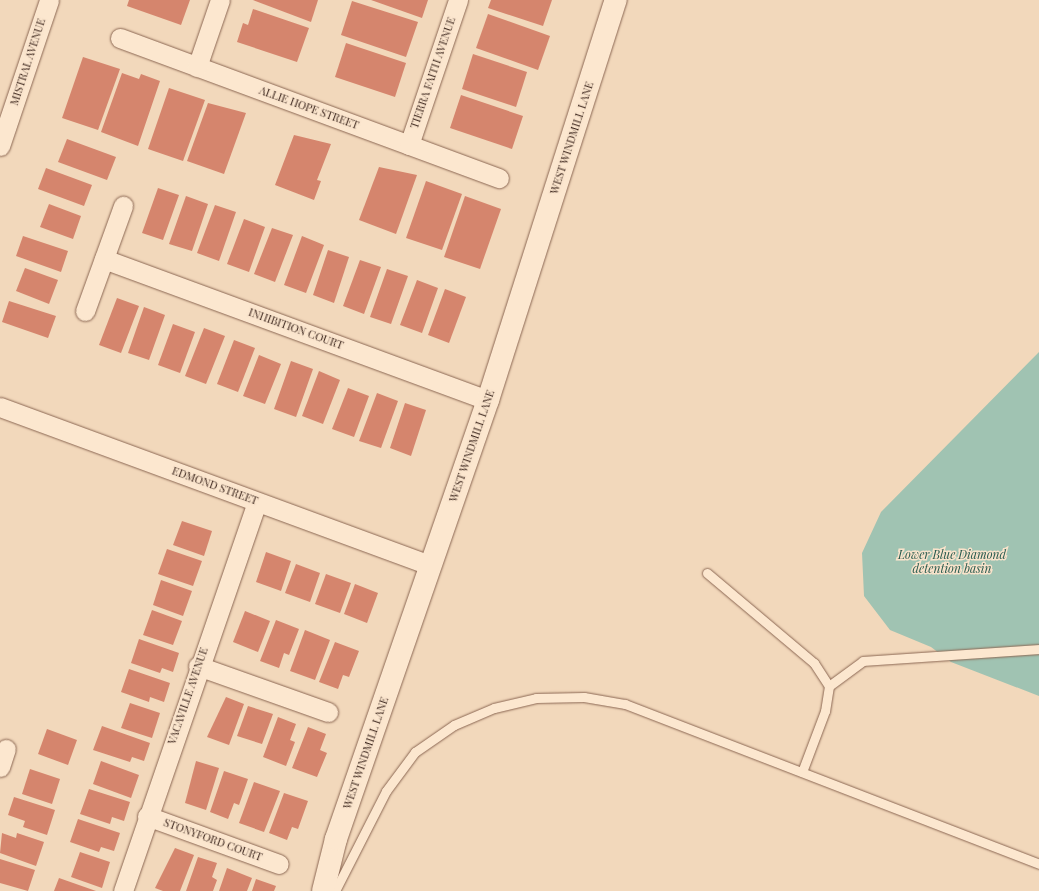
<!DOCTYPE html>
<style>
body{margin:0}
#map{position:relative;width:1039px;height:891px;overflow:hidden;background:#f2d8bb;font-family:"Playfair Display",serif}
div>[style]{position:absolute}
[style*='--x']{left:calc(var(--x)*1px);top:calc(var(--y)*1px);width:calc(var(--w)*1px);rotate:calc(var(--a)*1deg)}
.water>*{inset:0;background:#a0c3b2}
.building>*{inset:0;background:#d5856d}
.roads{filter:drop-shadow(0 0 1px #8b6753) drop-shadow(0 0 1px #8b6753)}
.service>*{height:9px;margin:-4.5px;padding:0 4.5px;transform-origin:4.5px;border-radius:4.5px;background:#fce7cf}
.minor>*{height:19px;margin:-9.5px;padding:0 9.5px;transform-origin:9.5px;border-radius:9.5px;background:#fce7cf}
.tertiary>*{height:22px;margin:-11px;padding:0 11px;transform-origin:11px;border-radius:11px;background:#fce7cf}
span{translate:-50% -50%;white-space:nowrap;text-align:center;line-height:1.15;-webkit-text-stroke:3px #f9e3cb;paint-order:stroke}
.street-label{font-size:11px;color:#39231a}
.water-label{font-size:12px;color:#275a4e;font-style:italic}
</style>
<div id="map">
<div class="water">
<div style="clip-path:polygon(1039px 352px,1039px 696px,951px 662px,931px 647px,890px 630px,864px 596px,862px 553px,881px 512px)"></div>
</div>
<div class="building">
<div style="clip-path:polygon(129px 0,190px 0,181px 25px,127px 6px)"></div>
<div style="clip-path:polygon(253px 0,318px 0,311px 22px)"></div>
<div style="clip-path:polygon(371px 0,428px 0,422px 18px)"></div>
<div style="clip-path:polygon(491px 0,552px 0,543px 26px,488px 8px)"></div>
<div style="clip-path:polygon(352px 1px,418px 22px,406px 57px,341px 35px)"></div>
<div style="clip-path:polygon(253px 9px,309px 28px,297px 62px,237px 42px,243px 23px,248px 25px)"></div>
<div style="clip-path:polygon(488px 14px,550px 36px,538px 70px,476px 48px)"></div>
<div style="clip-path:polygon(346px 43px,406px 63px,395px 97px,335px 77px)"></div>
<div style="clip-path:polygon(473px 54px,527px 72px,516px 107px,462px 89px)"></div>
<div style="clip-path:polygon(83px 57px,120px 69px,98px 130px,62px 118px)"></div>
<div style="clip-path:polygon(122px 73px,139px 79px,141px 74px,160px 81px,138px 146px,101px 132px)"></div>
<div style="clip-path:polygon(169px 88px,205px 100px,183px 161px,148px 149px)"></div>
<div style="clip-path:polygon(461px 95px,523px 116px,512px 149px,450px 128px)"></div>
<div style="clip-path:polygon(208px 103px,246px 113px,224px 174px,187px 161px)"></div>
<div style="clip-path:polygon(294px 135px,331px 144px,317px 180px,321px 181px,314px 200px,275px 185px)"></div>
<div style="clip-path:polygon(67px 139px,116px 157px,107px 180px,58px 162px)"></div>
<div style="clip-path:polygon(379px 167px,417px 175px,396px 234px,359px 220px)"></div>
<div style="clip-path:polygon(46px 168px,92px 185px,84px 206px,38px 189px)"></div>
<div style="clip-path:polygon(426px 181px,462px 194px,442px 250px,406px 238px)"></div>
<div style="clip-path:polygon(158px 188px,179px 195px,163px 240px,142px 233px)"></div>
<div style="clip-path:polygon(186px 196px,208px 204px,192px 251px,169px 244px)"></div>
<div style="clip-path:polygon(465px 196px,501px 209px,480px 269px,444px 257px)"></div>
<div style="clip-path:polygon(49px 204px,81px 216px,73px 239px,40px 227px)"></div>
<div style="clip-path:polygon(215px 205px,236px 212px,219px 261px,197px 253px)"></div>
<div style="clip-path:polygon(244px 219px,265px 227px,249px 272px,227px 264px)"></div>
<div style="clip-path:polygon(272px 228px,293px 235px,275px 282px,254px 274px)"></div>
<div style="clip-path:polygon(23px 236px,68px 251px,61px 272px,16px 256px)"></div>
<div style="clip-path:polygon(302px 236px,324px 245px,306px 293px,284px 285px)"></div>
<div style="clip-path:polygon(328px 250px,349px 257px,334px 303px,313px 295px)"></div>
<div style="clip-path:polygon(360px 260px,381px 267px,364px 314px,343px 306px)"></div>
<div style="clip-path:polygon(25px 268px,58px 280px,49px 304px,16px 291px)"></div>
<div style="clip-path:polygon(387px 269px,408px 276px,391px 324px,370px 317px)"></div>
<div style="clip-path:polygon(417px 280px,438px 288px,422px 333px,400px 325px)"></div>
<div style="clip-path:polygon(445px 289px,466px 297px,449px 343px,428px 335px)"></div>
<div style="clip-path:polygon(117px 298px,139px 306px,121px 353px,99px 345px)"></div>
<div style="clip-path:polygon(9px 301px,56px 316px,48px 338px,2px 322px)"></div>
<div style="clip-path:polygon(144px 307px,165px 315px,149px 360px,128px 353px)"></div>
<div style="clip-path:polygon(173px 324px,195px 332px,180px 373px,158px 365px)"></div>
<div style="clip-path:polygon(204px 328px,225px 336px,206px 384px,185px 376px)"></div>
<div style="clip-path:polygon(234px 340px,255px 348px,238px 392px,217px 384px)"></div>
<div style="clip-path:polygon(259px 355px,281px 364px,265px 404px,243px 396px)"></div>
<div style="clip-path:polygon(291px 361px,313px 369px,296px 417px,274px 409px)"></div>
<div style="clip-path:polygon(319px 371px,340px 380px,323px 424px,302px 416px)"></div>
<div style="clip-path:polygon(348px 388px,369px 396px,354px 437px,332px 429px)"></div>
<div style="clip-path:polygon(377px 393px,398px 401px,381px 448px,359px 441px)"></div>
<div style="clip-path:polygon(405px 403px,426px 410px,411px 456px,390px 448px)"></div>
<div style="clip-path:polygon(182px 521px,212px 531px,204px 556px,173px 545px)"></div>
<div style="clip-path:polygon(167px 549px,202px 561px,193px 586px,158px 574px)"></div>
<div style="clip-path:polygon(266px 552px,291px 561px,281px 591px,256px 582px)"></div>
<div style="clip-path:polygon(296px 564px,320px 573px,310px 602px,285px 593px)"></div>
<div style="clip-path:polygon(326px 574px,351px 583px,340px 613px,315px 604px)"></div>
<div style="clip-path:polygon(161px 580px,192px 591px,183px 616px,153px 605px)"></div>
<div style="clip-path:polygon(355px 584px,378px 593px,367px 623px,344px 614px)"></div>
<div style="clip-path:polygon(152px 610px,182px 621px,173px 645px,143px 635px)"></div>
<div style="clip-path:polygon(245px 611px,270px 621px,258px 652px,233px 642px)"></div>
<div style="clip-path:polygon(276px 620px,299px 629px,289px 655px,284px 653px,279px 668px,260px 661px)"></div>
<div style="clip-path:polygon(305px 630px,330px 640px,315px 680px,290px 671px)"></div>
<div style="clip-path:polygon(139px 639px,179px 653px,173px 672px,162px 668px,160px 673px,131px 663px)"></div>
<div style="clip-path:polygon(335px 642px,359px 651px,349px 677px,343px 675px,338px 689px,319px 682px)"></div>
<div style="clip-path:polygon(129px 669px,170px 683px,164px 702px,150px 697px,149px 702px,121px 692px)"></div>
<div style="clip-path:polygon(226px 697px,244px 704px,229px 745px,207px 737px)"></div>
<div style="clip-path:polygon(130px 703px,160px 713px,152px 738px,121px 728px)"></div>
<div style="clip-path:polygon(248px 706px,273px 714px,262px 744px,237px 736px)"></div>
<div style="clip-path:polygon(278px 717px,296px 724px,290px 740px,295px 742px,286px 766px,263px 757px)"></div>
<div style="clip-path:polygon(102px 726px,150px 743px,144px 761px,132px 757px,130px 762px,93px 750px)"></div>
<div style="clip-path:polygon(308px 727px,326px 734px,320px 750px,327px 753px,317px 777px,292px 768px)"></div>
<div style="clip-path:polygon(47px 729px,77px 740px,68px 765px,38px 754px)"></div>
<div style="clip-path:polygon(101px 761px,139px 775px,131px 798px,93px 784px)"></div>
<div style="clip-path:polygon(196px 761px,219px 768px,206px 810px,185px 803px)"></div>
<div style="clip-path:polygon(30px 769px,60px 779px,52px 804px,22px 794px)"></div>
<div style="clip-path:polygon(224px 771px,248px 779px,239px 805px,234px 803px,228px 819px,210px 812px)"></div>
<div style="clip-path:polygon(254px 782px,280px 791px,264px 832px,239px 823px)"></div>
<div style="clip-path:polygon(89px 789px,130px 802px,124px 821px,112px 817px,110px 824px,80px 814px)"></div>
<div style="clip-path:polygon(284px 793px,308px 801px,298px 829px,292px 827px,287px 840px,269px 833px)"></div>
<div style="clip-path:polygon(14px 797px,55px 810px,47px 835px,23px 827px,25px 821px,8px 815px)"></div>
<div style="clip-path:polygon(78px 819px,120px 833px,114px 851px,101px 847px,99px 852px,70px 842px)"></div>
<div style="clip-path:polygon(2px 833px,16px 838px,17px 833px,44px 842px,36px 866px,0 853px)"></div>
<div style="clip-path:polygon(175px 848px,194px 855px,180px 891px,163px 891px,155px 888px)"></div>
<div style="clip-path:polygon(80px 852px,110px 862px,102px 888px,71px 877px)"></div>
<div style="clip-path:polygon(198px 857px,217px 863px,212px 877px,217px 880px,213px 891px,186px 891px)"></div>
<div style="clip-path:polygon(0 859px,35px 870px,28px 891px,0 883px)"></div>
<div style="clip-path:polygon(227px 868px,252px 878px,247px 891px,219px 891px)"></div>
<div style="clip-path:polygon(59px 878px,96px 891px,54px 891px)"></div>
<div style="clip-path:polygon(256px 879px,276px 886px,274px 891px,252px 891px)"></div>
</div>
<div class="roads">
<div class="service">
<div style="--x:707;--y:573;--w:140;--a:40.1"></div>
<div style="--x:814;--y:663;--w:27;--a:57"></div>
<div style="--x:829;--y:686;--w:25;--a:99"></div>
<div style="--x:825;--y:711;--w:65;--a:110.7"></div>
<div style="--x:829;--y:686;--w:42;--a:-36.3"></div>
<div style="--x:863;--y:661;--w:176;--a:-3.9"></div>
<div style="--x:335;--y:891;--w:112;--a:-63"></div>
<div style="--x:386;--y:791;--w:49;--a:-53.4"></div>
<div style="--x:415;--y:752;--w:47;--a:-34.7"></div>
<div style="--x:454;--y:725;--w:43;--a:-23"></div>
<div style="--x:494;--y:708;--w:43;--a:-13.4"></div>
<div style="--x:536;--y:698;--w:48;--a:-1.2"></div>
<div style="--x:584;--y:697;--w:42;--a:9.7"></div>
<div style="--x:625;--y:704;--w:444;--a:21.1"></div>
</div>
<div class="minor">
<div style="--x:120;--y:38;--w:404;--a:20.3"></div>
<div style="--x:197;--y:67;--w:71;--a:-71.1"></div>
<div style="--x:409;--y:145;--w:153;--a:-71.3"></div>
<div style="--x:0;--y:146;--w:154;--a:-71.4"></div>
<div style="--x:104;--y:259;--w:409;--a:20.2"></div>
<div style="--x:85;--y:311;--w:112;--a:-70.1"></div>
<div style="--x:0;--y:407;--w:459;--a:20.2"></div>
<div style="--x:198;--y:666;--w:138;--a:19.5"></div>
<div style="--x:0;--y:767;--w:19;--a:-72"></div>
<div style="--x:147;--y:816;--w:140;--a:20"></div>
<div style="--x:123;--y:891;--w:411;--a:-71"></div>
</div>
<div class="tertiary">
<div style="--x:323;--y:891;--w:54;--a:-76"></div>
<div style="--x:336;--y:839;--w:465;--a:-70.9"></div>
<div style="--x:488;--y:400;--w:420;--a:-72.3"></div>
</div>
</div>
<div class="street-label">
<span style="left:28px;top:62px;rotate:-72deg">MISTRAL AVENUE</span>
<span style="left:433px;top:73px;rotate:-71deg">TIERRA FAITH AVENUE</span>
<span style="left:309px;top:108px;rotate:20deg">ALLIE HOPE STREET</span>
<span style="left:572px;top:138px;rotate:-72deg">WEST WINDMILL LANE</span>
<span style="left:296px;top:329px;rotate:20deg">INHIBITION COURT</span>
<span style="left:472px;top:446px;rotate:-71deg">WEST WINDMILL LANE</span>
<span style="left:215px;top:486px;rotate:20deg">EDMOND STREET</span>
<span style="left:188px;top:696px;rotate:-71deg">VACAVILLE AVENUE</span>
<span style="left:366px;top:753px;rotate:-71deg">WEST WINDMILL LANE</span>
<span style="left:213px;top:840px;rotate:20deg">STONYFORD COURT</span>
</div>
<div class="water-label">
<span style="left:952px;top:562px">Lower Blue Diamond<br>detention basin</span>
</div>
</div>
